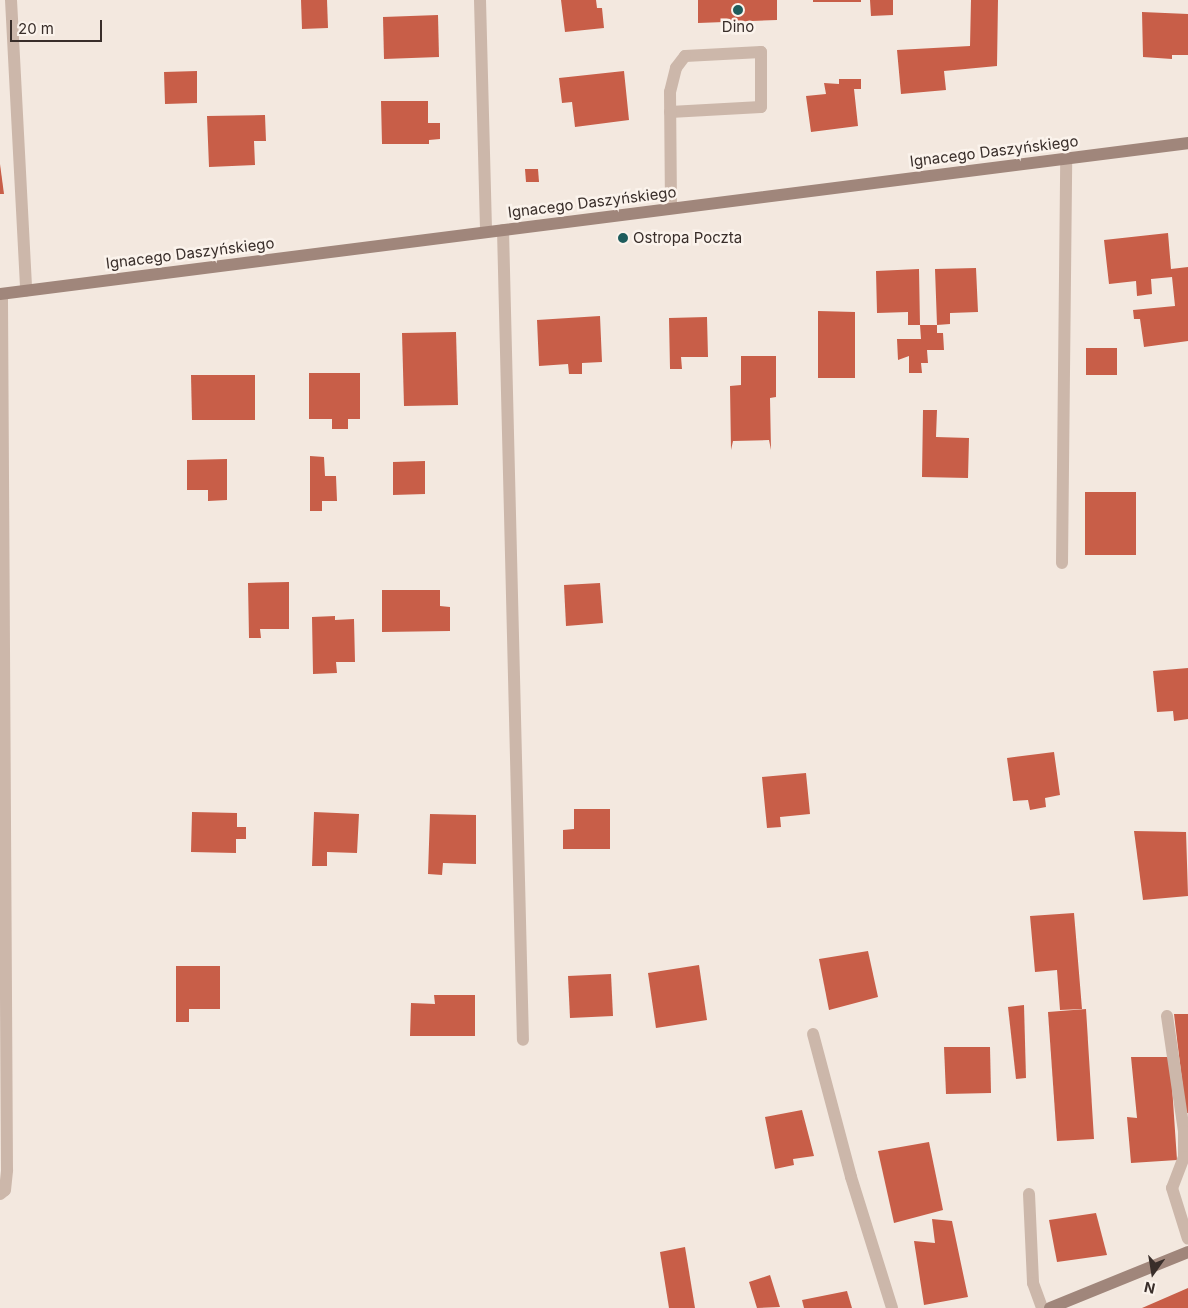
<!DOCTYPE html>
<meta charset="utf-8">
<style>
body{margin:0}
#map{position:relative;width:1188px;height:1308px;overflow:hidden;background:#f3e8df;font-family:Inter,sans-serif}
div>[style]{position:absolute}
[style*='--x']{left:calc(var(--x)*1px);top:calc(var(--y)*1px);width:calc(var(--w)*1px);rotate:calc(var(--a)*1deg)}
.building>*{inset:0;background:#c85e48}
.lane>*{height:12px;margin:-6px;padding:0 6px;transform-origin:6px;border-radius:6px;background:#ccb7aa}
.street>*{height:12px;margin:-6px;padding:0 6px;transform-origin:6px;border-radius:6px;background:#ccb7aa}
.secondary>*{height:12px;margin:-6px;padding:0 6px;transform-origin:6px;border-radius:6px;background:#a0867b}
.dots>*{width:14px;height:14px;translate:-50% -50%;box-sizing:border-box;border:2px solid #fbf3ec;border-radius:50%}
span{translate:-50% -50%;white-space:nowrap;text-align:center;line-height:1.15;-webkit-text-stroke:5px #fbf3ec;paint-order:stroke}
.poi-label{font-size:15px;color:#392e2a}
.left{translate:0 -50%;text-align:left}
.street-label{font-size:15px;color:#392e2a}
.north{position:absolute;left:1128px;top:1248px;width:50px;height:50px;-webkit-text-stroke:4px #fbf3ec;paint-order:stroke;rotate:193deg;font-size:14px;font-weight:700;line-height:20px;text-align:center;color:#392e2a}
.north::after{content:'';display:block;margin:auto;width:18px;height:22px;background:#392e2a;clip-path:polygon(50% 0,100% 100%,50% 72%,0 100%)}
.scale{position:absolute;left:10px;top:20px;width:92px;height:22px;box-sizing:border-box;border:2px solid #392e2a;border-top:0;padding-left:6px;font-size:15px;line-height:18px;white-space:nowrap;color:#392e2a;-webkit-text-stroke:4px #fbf3ec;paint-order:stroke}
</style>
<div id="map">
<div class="building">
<div style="clip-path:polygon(301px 0,327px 0,328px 28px,302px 29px)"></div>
<div style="clip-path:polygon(561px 0,596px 0,597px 8px,602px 8px,604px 28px,565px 32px)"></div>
<div style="clip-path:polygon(698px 0,777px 0,777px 20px,698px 23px)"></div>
<div style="clip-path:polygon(813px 0,861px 0,861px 2px,813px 2px)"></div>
<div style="clip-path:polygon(870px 0,893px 0,893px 15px,871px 16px)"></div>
<div style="clip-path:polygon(971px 0,998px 0,997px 66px,944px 71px,946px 90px,901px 94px,897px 50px,970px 46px)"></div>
<div style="clip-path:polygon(1142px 12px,1188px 14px,1188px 55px,1172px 55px,1172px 59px,1143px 57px)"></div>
<div style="clip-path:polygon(438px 15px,439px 57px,384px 59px,383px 17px)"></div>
<div style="clip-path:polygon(197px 71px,197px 103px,165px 104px,164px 72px)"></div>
<div style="clip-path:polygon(624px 71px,629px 120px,575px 127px,572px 102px,562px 103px,559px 78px)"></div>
<div style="clip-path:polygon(839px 79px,861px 79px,861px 89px,854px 89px,858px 126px,811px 132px,806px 96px,826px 94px,824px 83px,839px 84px)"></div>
<div style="clip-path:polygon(381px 101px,428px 101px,428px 123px,440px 123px,440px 139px,429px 140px,429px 144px,382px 144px)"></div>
<div style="clip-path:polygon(265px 115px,266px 141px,254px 141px,255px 165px,209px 167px,207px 116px)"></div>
<div style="clip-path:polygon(0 164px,4px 194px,0 194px)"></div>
<div style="clip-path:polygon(525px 169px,538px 169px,539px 182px,526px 182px)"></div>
<div style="clip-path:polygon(1168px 233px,1171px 269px,1188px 267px,1188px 341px,1144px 347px,1140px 319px,1134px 319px,1133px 310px,1175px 306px,1172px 277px,1151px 279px,1152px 294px,1137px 296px,1136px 281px,1109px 284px,1104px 240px)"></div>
<div style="clip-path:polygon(976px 268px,978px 312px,950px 313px,950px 324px,937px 325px,935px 269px)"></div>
<div style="clip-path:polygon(919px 269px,920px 325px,908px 325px,908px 312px,877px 313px,876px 271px)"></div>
<div style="clip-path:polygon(818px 311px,855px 312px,855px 378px,818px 378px)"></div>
<div style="clip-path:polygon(600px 316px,602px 362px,582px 363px,582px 374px,569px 374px,568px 364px,539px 366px,537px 320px)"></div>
<div style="clip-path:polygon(707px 317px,708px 357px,681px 357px,682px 369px,670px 369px,669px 318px)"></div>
<div style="clip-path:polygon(920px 325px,937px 325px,937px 333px,943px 333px,944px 350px,927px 350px,928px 363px,921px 363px,922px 373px,909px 373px,909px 356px,898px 360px,897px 339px,921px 339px)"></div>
<div style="clip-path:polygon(456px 332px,458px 405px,404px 406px,402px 333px)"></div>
<div style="clip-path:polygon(1086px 348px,1117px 348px,1117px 375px,1086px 375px)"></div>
<div style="clip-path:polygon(741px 356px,776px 356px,776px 397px,770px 398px,771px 450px,769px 440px,733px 441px,731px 450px,730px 386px,741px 385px)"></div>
<div style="clip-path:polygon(309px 373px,360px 373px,360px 419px,348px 419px,348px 429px,332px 429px,332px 419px,309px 419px)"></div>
<div style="clip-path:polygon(191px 375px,255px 375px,255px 420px,192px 420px)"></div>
<div style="clip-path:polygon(923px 410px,937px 410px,936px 437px,969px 438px,968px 478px,922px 477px)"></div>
<div style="clip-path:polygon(310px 456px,324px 457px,325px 476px,336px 476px,337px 501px,322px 501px,322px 511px,310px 511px)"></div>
<div style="clip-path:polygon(227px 459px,227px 500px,208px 501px,208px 490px,187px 490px,187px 460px)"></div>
<div style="clip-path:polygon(425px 461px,425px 494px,393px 495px,393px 462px)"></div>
<div style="clip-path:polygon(1085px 492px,1136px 492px,1136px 555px,1085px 555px)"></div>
<div style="clip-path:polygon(289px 582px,289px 629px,260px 629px,261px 638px,249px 638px,248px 583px)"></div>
<div style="clip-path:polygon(600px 583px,603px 623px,566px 626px,564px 585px)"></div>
<div style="clip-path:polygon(382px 590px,440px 590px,440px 606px,450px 607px,450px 631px,382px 632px)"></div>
<div style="clip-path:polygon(335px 616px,335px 620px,354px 619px,355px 662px,336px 662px,337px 673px,313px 674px,312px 617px)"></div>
<div style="clip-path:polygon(1188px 668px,1188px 719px,1174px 721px,1173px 711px,1157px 712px,1153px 671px)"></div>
<div style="clip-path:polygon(1054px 752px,1060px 795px,1045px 798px,1046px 807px,1030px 810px,1028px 800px,1013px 801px,1007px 758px)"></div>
<div style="clip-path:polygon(806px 773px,810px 814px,780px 817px,781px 827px,767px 828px,762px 777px)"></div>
<div style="clip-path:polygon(574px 809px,610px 809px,610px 849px,563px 849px,563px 830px,574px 829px)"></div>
<div style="clip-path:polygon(192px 812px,237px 813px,237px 827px,246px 827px,246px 839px,236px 839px,236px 853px,191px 852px)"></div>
<div style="clip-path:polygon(314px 812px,359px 814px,357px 853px,327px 852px,327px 866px,312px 866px)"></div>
<div style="clip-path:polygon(430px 814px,476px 815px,476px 864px,443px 863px,442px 875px,428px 874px)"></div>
<div style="clip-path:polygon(1134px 831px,1186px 832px,1188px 896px,1143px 900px)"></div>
<div style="clip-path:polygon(1074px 913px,1082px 1009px,1060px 1010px,1057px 970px,1035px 972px,1030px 916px)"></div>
<div style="clip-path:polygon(868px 951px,878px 997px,829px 1010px,819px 959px)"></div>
<div style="clip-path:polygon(699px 965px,707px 1020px,656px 1028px,648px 973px)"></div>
<div style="clip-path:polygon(176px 966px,220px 966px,220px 1009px,189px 1009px,189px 1022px,176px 1022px)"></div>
<div style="clip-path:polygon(611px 974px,613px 1016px,570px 1018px,568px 976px)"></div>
<div style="clip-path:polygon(434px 995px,475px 995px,475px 1036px,410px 1036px,411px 1003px,435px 1004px)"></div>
<div style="clip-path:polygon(1024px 1005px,1026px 1078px,1016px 1079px,1008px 1007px)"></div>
<div style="clip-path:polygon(1086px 1009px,1094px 1139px,1057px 1141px,1048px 1012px)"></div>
<div style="clip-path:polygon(1174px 1014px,1188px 1014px,1188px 1113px,1186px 1113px)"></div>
<div style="clip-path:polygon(944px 1047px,990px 1047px,991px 1093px,946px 1094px)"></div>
<div style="clip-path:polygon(1131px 1057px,1170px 1057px,1177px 1160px,1131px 1163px,1127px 1117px,1137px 1118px)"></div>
<div style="clip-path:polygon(802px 1110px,814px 1156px,793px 1159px,794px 1165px,775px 1169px,765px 1117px)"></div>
<div style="clip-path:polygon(929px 1142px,943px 1210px,894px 1223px,878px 1151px)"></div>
<div style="clip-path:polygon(1096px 1213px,1107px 1255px,1057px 1262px,1049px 1220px)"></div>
<div style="clip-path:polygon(932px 1219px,952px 1221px,968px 1297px,924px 1305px,914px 1241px,935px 1243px)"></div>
<div style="clip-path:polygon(685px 1247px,695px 1308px,669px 1308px,660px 1252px)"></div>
<div style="clip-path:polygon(770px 1275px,780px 1307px,757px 1308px,749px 1282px)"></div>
<div style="clip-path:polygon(1188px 1288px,1188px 1308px,1142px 1308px)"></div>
<div style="clip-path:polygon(847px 1291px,852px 1308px,804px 1308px,802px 1300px)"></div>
</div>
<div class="lane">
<div style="--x:11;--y:0;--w:291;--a:87"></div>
<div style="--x:670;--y:112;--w:91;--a:-3.1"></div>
<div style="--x:761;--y:107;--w:55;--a:-90"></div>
<div style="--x:761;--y:52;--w:76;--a:177"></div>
<div style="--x:685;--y:56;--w:15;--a:127"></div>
<div style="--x:676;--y:68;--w:25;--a:104"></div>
<div style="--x:670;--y:92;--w:116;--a:89.5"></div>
<div style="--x:1167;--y:1016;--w:116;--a:81.6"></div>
<div style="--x:1184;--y:1131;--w:26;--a:90"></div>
<div style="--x:1184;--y:1157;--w:33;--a:111"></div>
<div style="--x:1172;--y:1188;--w:53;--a:72.6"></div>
</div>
<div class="street">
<div style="--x:480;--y:0;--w:231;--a:88.5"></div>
<div style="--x:503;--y:230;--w:810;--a:88.59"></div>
<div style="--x:1062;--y:563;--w:405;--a:-89.4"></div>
<div style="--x:813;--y:1034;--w:148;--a:75.1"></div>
<div style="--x:851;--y:1177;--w:137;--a:72.6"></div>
<div style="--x:0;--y:1194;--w:6;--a:-39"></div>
<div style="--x:5;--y:1190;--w:20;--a:-84"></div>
<div style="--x:7;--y:1170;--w:876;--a:-90.33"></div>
<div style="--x:1029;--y:1194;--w:89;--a:87.4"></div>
<div style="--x:1033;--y:1283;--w:27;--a:70"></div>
</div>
<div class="secondary">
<div style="--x:0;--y:294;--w:1198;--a:-7.24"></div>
<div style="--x:1050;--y:1308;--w:149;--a:-22.1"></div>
</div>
<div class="dots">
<div style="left:738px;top:10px;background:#1e5c5c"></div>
<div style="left:623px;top:238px;background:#1e5c5c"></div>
</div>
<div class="poi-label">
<span style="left:738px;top:27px">Dino</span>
<span class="left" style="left:633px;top:238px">Ostropa Poczta</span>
</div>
<div class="street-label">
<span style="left:994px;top:151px;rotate:-7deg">Ignacego Daszyńskiego</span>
<span style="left:592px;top:202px;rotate:-7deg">Ignacego Daszyńskiego</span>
<span style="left:190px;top:253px;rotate:-7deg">Ignacego Daszyńskiego</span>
</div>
<div class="north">N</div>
<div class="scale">20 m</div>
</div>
